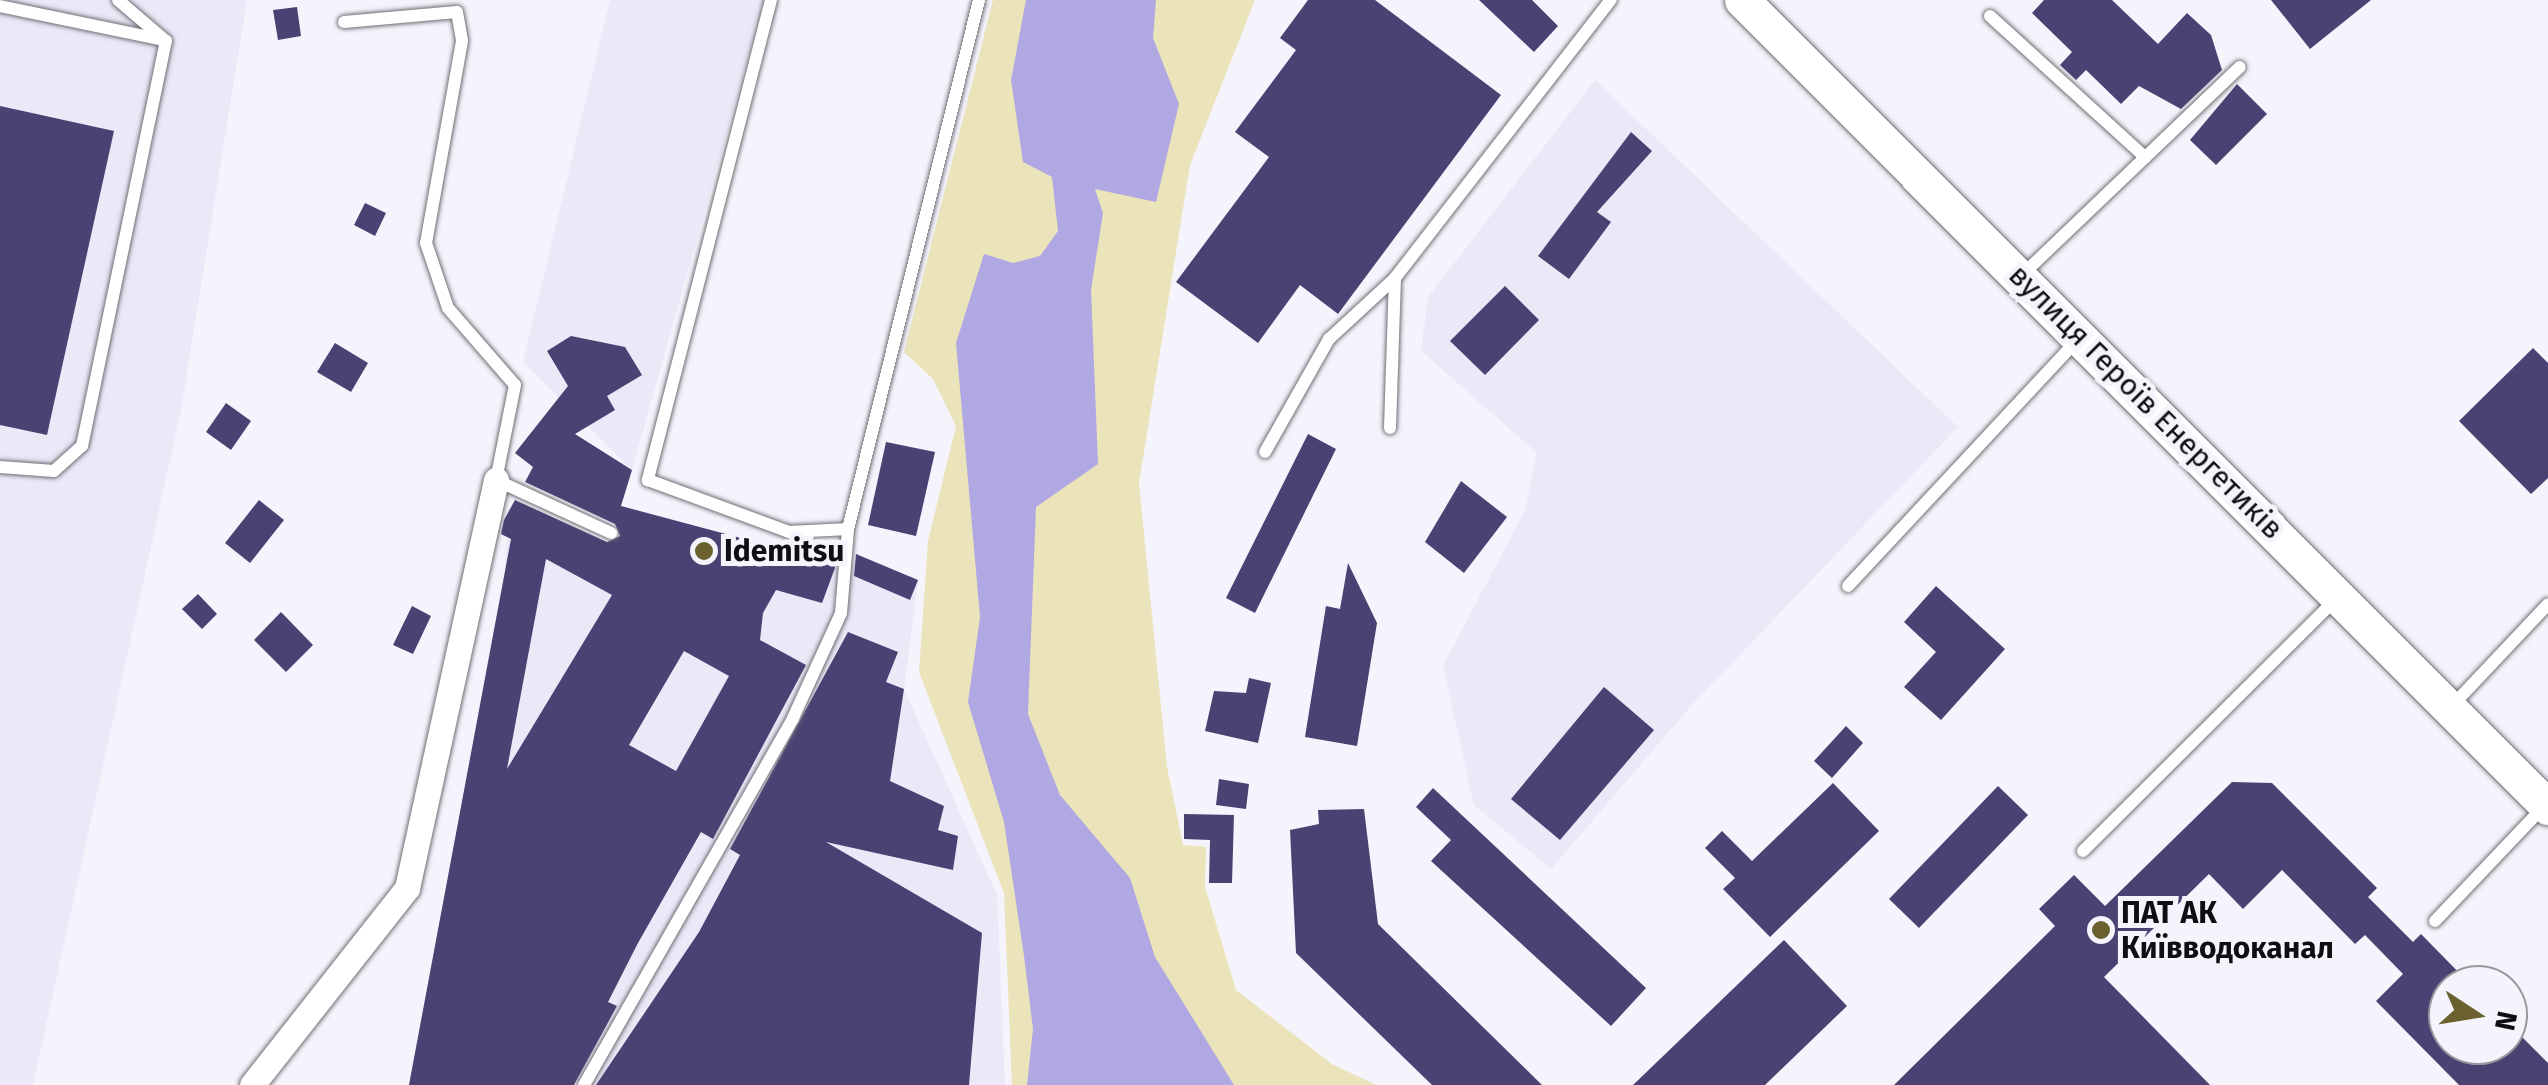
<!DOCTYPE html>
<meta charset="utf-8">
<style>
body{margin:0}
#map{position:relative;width:2548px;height:1085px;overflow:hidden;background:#f5f4fc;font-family:"Fira Sans",sans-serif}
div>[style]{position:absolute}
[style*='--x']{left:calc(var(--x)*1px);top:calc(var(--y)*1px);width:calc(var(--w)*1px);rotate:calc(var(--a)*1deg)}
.built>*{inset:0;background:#ebe9f8}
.green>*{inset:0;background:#ebe3ba}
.water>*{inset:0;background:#b0a8e2}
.building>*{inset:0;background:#4b4173}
.roads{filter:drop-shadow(0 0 2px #6f6f75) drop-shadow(0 0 2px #6f6f75)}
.lane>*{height:12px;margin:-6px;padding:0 6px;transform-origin:6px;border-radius:6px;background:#fff}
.street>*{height:25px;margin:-12.5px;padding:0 12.5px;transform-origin:12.5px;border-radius:12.5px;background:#fff}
.secondary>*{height:35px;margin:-17.5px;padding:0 17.5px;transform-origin:17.5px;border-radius:17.5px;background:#fff}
.dots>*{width:28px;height:28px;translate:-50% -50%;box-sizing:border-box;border:5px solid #f5f4fc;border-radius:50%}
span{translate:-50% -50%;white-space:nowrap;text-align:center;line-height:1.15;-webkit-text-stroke:10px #f5f4fc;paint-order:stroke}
.street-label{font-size:30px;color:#0f0f11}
.poi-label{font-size:30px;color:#0f0f11;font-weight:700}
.left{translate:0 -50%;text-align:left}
.north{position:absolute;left:2428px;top:965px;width:100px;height:100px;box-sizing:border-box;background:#f5f4fc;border:2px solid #99989e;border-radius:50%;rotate:102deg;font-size:28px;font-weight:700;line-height:40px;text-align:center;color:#0f0f11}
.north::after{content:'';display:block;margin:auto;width:35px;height:45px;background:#6b612e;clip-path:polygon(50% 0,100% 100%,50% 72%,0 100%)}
</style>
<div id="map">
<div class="built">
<div style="clip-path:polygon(0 0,247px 0,181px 410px,33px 1085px,0 1085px)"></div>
<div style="clip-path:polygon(610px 0,764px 0,632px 470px,523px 362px)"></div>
<div style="clip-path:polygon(1595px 80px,1958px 427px,1691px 706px,1551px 869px,1474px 805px,1443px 666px,1525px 510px,1537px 453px,1421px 351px,1428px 297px)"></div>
<div style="clip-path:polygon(515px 500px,621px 559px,636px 510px,833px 562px,870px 560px,918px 580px,904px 689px,997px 895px,1005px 1085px,409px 1085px,505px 571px,506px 537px,497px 532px)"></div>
</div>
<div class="green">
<div style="clip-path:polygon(993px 0,1255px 0,1190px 165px,1139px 483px,1167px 767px,1183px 845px,1206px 847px,1205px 887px,1236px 990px,1332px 1064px,1376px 1085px,1012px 1085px,1004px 893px,919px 672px,928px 541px,956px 426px,933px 379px,904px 352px)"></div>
</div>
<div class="water">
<div style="clip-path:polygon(1026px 0,1156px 0,1153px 38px,1179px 104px,1156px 202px,1095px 189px,1103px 213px,1091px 290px,1098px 464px,1036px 507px,1028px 714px,1060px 795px,1130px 878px,1155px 957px,1234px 1085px,1027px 1085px,1033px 1029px,1024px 956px,1004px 822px,968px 702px,980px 617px,956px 343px,984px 254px,1013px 263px,1040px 256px,1058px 231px,1052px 177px,1023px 162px,1011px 80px)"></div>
</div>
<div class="building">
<div style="clip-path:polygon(1308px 0,1375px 0,1501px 95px,1338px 314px,1300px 285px,1258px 343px,1176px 282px,1269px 157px,1235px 132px,1296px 50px,1280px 38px)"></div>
<div style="clip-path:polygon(1479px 0,1532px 0,1558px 26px,1534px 52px)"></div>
<div style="clip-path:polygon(2044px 0,2112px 0,2158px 44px,2187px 13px,2211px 35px,2222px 70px,2181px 109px,2139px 86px,2121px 104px,2086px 70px,2076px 80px,2060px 65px,2072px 52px,2032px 13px)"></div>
<div style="clip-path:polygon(2271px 0,2371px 0,2310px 49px)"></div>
<div style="clip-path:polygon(297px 7px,301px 36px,278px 40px,273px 10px)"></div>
<div style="clip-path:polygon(2237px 84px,2267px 114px,2216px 165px,2190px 140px)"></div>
<div style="clip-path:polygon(0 106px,114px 131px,47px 435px,0 425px)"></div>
<div style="clip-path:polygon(1631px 132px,1652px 151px,1597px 212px,1611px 222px,1569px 279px,1538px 256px)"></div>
<div style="clip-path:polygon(365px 203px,386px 213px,375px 236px,354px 225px)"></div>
<div style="clip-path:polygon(1505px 286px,1539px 320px,1485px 375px,1450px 341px)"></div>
<div style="clip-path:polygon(evenodd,571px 336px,625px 347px,642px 375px,607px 396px,615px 410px,575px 434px,632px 470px,621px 506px,831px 562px,836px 550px,835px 568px,822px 603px,776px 590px,763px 613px,760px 640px,806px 665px,713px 839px,701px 832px,638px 943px,608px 1002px,617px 1006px,574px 1085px,409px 1085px,511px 539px,501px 534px,504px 520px,515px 500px,607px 542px,620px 536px,615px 524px,525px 482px,533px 467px,515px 453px,568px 386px,547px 351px,571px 336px,546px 559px,612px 595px,507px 769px,546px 559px,571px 336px,684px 651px,729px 676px,676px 771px,629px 745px,684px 651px)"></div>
<div style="clip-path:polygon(335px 343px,368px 363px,351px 392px,317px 372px)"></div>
<div style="clip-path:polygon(2533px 348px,2548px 363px,2548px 478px,2531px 494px,2459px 421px)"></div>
<div style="clip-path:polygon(226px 403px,251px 421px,231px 450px,206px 432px)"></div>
<div style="clip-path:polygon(1308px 434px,1336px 449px,1255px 613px,1226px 598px)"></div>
<div style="clip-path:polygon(886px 442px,935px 452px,916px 536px,868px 525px)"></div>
<div style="clip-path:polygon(1461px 481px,1507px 517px,1464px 573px,1425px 542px)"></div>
<div style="clip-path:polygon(259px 500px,284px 520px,250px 563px,225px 543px)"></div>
<div style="clip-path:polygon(856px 554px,918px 580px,910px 600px,854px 576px)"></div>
<div style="clip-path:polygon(1348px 563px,1377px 623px,1357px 746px,1305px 737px,1326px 606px,1340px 609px)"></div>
<div style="clip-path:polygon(1936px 586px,2005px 649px,1941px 720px,1904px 687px,1936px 652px,1904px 622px)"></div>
<div style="clip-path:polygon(198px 594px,217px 614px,202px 629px,182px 609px)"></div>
<div style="clip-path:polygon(412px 606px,431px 616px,413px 654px,393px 645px)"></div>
<div style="clip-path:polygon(281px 612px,313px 645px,286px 672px,254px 640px)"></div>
<div style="clip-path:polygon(848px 632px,898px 652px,886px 682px,904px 689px,890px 781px,944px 806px,938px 830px,958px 836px,953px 870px,826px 842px,982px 933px,969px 1085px,596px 1085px,699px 932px,740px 855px,730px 849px)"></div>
<div style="clip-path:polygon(1249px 678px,1271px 683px,1258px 743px,1205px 731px,1214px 691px,1246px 693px)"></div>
<div style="clip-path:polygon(1604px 687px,1654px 730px,1560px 840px,1511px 799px)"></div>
<div style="clip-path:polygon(1846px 726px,1863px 743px,1832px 778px,1814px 761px)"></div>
<div style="clip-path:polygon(1219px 779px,1249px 784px,1246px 809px,1216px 805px)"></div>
<div style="clip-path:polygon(2232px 782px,2272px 783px,2377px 888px,2368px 897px,2413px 942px,2421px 934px,2471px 985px,2448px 985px,2448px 1045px,2508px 1045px,2508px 1023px,2548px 1063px,2548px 1085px,2459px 1085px,2376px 1001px,2403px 974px,2365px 935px,2355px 944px,2282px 870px,2243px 909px,2209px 874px,2104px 977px,2210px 1085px,1894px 1085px,2055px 926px,2039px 909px,2074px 875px,2105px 906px)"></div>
<div style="clip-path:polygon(1833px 783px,1879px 831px,1770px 937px,1723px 889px,1735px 878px,1705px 848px,1722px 831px,1752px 861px)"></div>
<div style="clip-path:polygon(1998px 786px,2028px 815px,1919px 928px,1889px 899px)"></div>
<div style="clip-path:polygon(1433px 788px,1646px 988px,1611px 1026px,1431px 861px,1451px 840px,1416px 807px)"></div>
<div style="clip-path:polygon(1364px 809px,1378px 924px,1542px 1085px,1432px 1085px,1296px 953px,1290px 830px,1319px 824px,1318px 810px)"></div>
<div style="clip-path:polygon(1184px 814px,1234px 815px,1232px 883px,1209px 883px,1210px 840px,1184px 839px)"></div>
<div style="clip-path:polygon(1784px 940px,1847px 1006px,1765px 1085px,1633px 1085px)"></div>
</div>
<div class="roads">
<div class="lane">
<div style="--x:771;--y:0;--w:496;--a:104.4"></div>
<div style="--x:648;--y:480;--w:150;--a:20.2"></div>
<div style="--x:789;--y:532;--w:59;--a:-2.9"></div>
<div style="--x:0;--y:6;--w:167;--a:11.7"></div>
<div style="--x:1990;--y:16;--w:210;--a:42.3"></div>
<div style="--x:344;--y:22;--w:113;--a:-5.1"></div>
<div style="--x:457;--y:12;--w:29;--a:80"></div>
<div style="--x:462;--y:41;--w:205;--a:100.1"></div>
<div style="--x:426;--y:243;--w:69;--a:71.3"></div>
<div style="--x:448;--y:308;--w:102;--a:49"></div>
<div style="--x:515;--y:385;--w:97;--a:101.3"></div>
<div style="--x:496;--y:480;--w:127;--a:24.7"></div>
<div style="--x:2022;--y:275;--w:301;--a:-43.7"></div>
<div style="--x:1390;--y:428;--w:150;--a:-88.1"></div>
<div style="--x:1265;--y:452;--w:130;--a:-60.5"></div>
<div style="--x:1329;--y:339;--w:90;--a:-42.7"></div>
<div style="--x:1395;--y:278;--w:352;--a:-52.2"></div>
<div style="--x:0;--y:467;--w:54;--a:4.2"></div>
<div style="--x:54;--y:471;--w:38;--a:-42"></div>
<div style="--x:82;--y:446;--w:414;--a:-78.3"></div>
<div style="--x:166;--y:41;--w:63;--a:-139.5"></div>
<div style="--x:1848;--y:586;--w:338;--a:-47"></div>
<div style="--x:2451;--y:707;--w:141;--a:-46.7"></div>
<div style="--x:2083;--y:851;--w:360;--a:-44.9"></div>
<div style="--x:2435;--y:921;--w:158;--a:-46.5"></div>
<div style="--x:584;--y:1085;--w:422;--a:-60.3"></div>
<div style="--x:793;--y:718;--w:115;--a:-65.4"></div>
<div style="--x:841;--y:613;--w:84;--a:-85.2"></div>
<div style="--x:848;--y:529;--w:545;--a:-76.09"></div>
</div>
<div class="street">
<div style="--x:252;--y:1085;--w:251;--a:-51.8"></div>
<div style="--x:407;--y:888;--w:418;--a:-77.7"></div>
</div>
<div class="secondary">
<div style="--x:1742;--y:0;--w:1141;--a:45.04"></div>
</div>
</div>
<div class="dots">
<div style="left:704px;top:551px;background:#6b612e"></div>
<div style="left:2101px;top:930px;background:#6b612e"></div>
</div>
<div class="street-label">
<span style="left:2146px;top:402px;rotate:45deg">вулиця Героїв Енергетиків</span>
</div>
<div class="poi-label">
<span class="left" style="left:724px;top:551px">Idemitsu</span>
<span class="left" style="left:2121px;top:930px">ПАТ АК<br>Київводоканал</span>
</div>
<div class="north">N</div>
</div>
